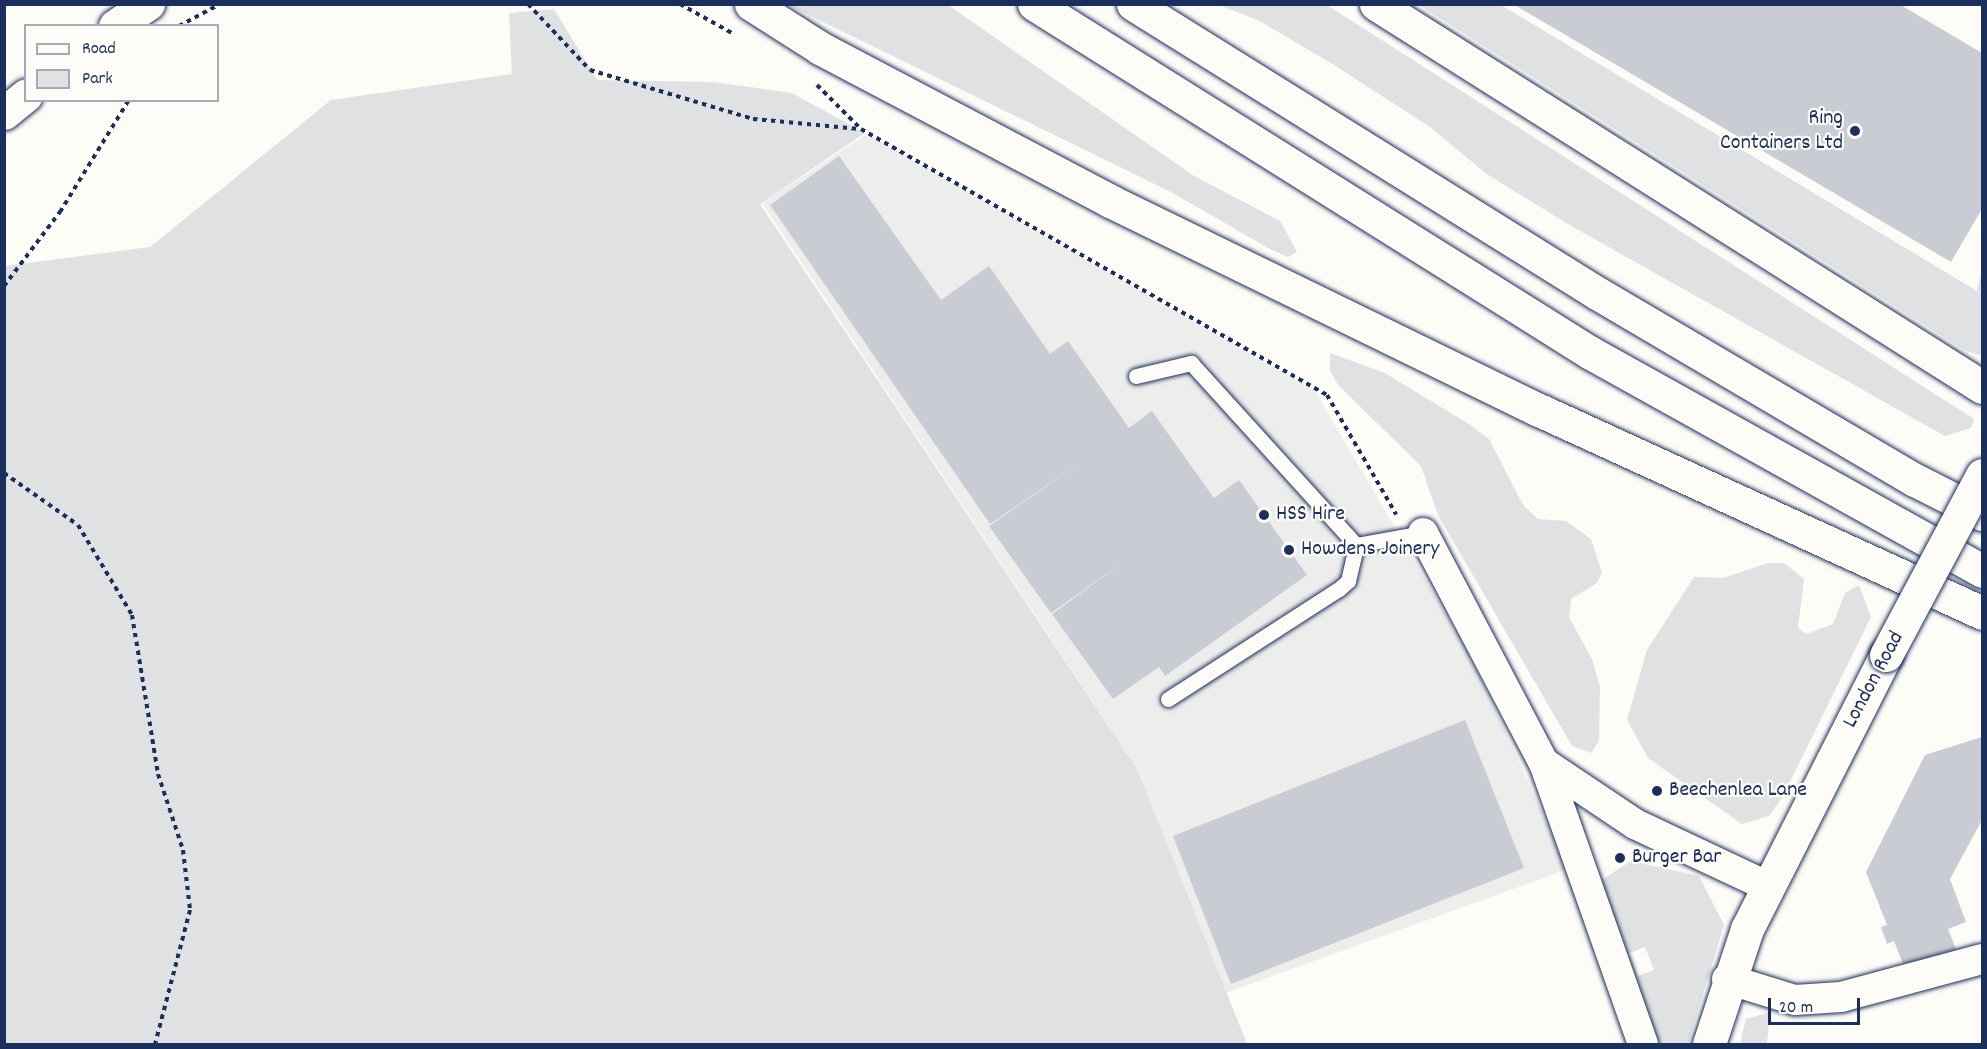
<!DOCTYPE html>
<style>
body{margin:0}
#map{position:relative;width:1987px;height:1049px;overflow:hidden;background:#fdfcf7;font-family:Dekko,sans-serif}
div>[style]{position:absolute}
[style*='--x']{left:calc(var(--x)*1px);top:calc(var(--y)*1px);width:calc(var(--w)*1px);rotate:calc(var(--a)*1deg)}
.built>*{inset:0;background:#edeeec}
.green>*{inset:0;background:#e0e1e3}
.building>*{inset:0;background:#c9ccd3}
.path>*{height:4px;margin-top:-2px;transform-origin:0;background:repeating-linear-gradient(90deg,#1b2f5e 0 4.5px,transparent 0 9px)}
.roads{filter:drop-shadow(0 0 2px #1b2f5e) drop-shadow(0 0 2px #1b2f5e)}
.service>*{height:15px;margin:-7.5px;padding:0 7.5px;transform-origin:7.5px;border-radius:7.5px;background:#fdfcf7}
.minor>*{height:30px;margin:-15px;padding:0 15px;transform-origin:15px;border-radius:15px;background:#fdfcf7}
.secondary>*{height:33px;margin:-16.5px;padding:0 16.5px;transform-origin:16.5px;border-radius:16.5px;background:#fdfcf7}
.trunk>*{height:33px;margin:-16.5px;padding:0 16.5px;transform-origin:16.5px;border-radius:16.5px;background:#fdfcf7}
.motorway>*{height:33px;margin:-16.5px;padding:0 16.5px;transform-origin:16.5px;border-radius:16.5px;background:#fdfcf7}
.bridges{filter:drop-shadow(0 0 2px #1b2f5e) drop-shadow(0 0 2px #1b2f5e)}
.secondary-bridge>*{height:33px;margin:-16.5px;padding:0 16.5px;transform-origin:16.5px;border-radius:16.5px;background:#fdfcf7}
.dots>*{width:16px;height:16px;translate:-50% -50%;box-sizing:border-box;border:3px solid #fdfcf7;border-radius:50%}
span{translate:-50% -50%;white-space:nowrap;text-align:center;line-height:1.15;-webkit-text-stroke:4.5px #fdfcf7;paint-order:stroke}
.poi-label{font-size:22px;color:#1b2f5e}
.right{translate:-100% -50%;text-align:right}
.left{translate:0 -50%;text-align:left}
.street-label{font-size:22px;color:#1b2f5e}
.frame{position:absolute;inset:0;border:6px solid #1b2f5e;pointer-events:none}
.legend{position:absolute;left:24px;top:24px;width:195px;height:78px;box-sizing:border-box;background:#fdfcf7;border:2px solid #a3aaba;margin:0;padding:8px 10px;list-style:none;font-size:18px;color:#1b2f5e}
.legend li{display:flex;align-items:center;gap:12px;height:30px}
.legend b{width:30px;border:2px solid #a3aaba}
.scale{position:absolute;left:1768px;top:998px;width:92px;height:27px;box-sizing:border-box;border:3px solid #1b2f5e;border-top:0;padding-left:8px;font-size:18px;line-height:21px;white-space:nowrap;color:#1b2f5e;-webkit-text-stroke:4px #fdfcf7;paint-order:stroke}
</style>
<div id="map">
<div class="built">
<div style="clip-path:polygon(867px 134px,1315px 391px,1472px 659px,1568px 869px,1226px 993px,1137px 769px,762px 203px)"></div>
</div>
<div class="green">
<div style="clip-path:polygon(788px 5px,948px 5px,1194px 176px,1280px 221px,1297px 252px,1288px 257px,1268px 248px,1171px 192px)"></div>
<div style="clip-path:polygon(1219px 5px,1327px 5px,1974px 419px,1971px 428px,1945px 436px,1573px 227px,1488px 175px,1430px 127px,1334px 65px,1260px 21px)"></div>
<div style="clip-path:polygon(1419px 5px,1501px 5px,1977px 291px,1982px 269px,1982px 356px,1964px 350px)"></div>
<div style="clip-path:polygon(554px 9px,597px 80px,713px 82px,792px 93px,865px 133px,760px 204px,1137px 769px,1247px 1044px,5px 1044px,5px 266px,150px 247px,331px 100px,512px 74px,509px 13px)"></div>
<div style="clip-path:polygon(1330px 353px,1385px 373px,1472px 426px,1489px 439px,1523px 505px,1538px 519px,1566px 521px,1591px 539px,1602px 573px,1597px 583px,1571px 599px,1569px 617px,1592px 659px,1600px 687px,1599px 741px,1591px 753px,1572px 746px,1438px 515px,1421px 466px,1338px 385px,1330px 371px)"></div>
<div style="clip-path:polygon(1768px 563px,1784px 563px,1804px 579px,1798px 628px,1807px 634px,1833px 624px,1845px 593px,1859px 585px,1871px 617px,1782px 798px,1769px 816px,1742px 824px,1648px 758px,1627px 720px,1647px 650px,1694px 577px,1723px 578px)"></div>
<div style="clip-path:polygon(evenodd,1631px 861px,1699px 876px,1724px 925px,1688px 1044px,1656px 1044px,1600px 881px,1631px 861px,1645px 947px,1654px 970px,1638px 976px,1629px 953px,1645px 947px)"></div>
<div style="clip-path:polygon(1770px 1012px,1767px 1044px,1740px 1044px,1746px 1019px)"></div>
</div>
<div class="building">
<div style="clip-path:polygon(1513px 4px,1899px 4px,1982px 53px,1982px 209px,1951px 262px)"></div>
<div style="clip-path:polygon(839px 156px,941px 300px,989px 266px,1050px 354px,1068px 341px,1129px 428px,1152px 411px,1214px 498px,1239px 480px,1307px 575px,1165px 676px,1159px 667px,1113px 699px,1052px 614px,1121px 564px,1051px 613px,989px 526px,1082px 461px,990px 524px,770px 205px)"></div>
<div style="clip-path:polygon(1465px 720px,1524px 868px,1231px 984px,1173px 836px)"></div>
<div style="clip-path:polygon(1982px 737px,1982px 820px,1950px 879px,1966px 922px,1948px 929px,1958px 954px,1905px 969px,1894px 941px,1887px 944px,1881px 927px,1887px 925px,1866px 872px,1925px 755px)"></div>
</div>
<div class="path">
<div style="--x:528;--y:4;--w:91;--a:46.8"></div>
<div style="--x:590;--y:70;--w:170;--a:16.7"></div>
<div style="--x:753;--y:119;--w:107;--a:5.3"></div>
<div style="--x:680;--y:4;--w:62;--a:29.1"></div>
<div style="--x:179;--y:26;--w:47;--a:-28.2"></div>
<div style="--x:817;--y:85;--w:62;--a:45"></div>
<div style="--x:861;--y:129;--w:537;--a:29.72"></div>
<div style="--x:1327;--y:395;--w:138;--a:59.9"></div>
<div style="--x:4;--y:286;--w:93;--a:-52.9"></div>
<div style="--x:60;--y:212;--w:132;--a:-58.4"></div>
<div style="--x:4;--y:473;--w:90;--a:35.1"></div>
<div style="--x:78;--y:525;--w:105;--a:59"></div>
<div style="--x:132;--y:615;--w:161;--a:80.7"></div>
<div style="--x:158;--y:774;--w:80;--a:71.8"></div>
<div style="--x:183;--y:850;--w:60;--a:83.3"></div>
<div style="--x:190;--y:910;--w:138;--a:104.6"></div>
</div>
<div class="roads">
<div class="service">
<div style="--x:1136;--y:376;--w:57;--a:-13.3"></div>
<div style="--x:1191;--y:363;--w:246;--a:47.8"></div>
<div style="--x:1356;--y:545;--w:68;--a:-10.2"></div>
<div style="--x:1168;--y:699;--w:203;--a:-32.8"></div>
<div style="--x:1339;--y:589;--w:12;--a:-42"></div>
<div style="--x:1348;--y:581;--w:37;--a:-77"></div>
</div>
<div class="minor">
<div style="--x:1423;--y:533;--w:260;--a:62.3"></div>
<div style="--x:1544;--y:763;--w:298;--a:70.6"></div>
<div style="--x:1544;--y:763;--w:110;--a:33.8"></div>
<div style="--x:1635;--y:824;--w:146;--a:25.2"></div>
<div style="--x:1727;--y:979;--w:71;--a:17.2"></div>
<div style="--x:1795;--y:1000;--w:46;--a:-3.7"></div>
<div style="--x:1841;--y:997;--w:146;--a:-15.1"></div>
</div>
<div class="secondary">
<div style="--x:1709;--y:1044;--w:121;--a:-71.7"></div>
<div style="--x:1747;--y:929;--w:307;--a:-63.1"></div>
</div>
<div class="trunk">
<div style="--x:751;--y:4;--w:82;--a:32.5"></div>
<div style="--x:820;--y:48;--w:328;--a:27.8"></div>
<div style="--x:1110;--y:201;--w:477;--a:26"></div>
<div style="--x:1539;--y:410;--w:487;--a:24.6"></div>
<div style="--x:1376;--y:4;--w:717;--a:32.29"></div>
</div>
<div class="motorway">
<div style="--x:1034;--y:4;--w:655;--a:32.09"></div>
<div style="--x:1589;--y:352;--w:450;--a:29.1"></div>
<div style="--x:1133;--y:4;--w:547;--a:31.92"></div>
<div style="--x:1597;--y:293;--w:369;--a:30.5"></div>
<div style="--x:1915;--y:480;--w:75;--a:26.9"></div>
<div style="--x:115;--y:26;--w:40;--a:-34"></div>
<div style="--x:4;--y:113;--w:28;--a:-39"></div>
</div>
</div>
<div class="bridges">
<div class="secondary-bridge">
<div style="--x:1886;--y:655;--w:204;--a:-61.9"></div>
</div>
</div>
<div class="dots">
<div style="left:1855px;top:131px;background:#1b2f5e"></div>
<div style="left:1264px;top:515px;background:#1b2f5e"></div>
<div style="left:1289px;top:550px;background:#1b2f5e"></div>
<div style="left:1657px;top:791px;background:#1b2f5e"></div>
<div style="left:1620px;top:858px;background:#1b2f5e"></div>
</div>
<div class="poi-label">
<span class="right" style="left:1843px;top:131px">Ring<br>Containers Ltd</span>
<span class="left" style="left:1276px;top:515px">HSS Hire</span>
<span class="left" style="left:1301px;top:550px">Howdens Joinery</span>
<span class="left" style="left:1669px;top:791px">Beechenlea Lane</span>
<span class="left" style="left:1632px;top:858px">Burger Bar</span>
</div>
<div class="street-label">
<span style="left:1874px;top:680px;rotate:-62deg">London Road</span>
</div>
<div class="frame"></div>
<ul class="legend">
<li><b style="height:8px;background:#fdfcf7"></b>Road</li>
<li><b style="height:16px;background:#e0e1e3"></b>Park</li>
</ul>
<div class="scale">20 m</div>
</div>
